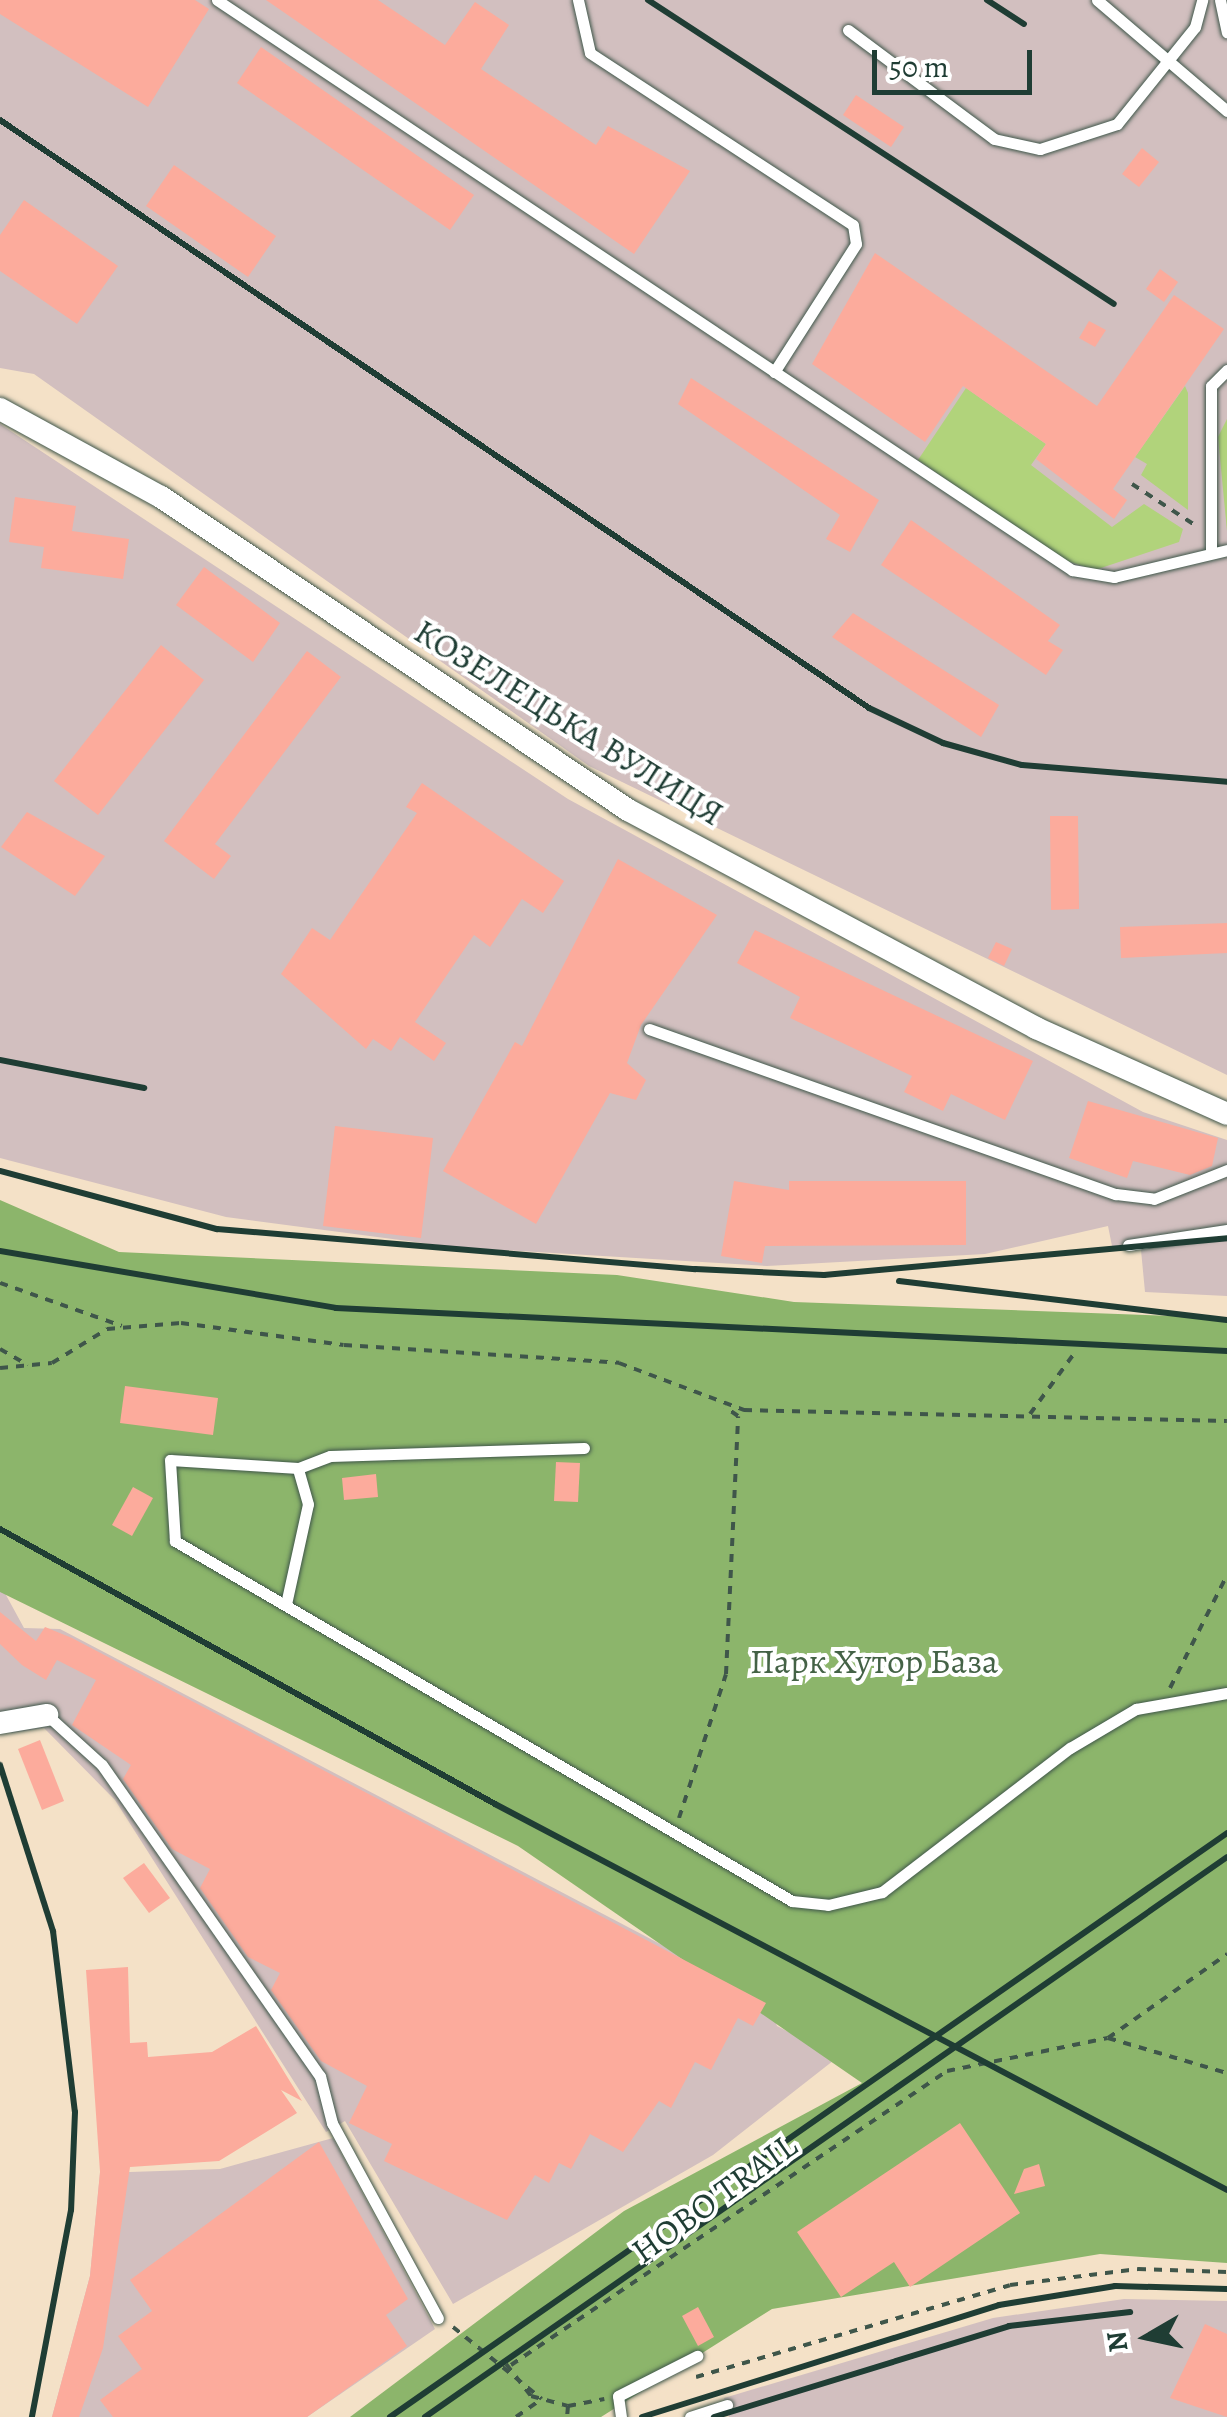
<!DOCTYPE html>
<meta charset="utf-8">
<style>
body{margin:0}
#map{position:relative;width:1227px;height:2417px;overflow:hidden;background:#f4e1c7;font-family:Alegreya,serif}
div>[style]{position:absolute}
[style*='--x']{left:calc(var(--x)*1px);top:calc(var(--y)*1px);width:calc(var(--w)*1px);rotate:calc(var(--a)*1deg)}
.industrial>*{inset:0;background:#d2bfbf}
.green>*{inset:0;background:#b1d37b}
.forest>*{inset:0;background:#8cb56b}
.building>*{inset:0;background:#fcab9c}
.path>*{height:4px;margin-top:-2px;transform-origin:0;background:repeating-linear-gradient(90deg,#3f564a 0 8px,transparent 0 16px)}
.roads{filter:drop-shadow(0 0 2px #3f564a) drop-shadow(0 0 2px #3f564a)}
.service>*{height:11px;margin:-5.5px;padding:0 5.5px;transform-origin:5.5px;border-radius:5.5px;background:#fff}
.minor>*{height:22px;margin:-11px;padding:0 11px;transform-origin:11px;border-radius:11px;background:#fff}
.rail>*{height:6px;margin:-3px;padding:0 3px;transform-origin:3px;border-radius:3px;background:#1f3d34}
span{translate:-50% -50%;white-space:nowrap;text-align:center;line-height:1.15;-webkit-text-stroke:8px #fff;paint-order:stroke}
.street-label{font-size:35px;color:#1f3d34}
.park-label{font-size:35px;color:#446246}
.north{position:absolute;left:1097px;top:2287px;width:100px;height:100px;-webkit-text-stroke:8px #fff;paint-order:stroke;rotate:261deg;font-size:28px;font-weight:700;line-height:40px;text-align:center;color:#1f3d34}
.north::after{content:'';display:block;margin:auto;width:35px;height:45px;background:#1f3d34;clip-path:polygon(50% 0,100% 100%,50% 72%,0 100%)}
.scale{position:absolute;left:872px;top:50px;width:160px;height:45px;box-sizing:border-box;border:5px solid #1f3d34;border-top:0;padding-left:12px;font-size:30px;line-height:35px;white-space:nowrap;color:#1f3d34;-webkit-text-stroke:8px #fff;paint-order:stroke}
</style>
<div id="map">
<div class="industrial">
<div style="clip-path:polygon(0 0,1227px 0,1227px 1075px,589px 766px,34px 374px,0 368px)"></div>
<div style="clip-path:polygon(0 424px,568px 799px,1143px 1112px,1227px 1140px,1227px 1296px,1145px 1292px,1141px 1250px,1113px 1251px,1108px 1226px,985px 1254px,767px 1266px,453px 1247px,226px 1217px,0 1158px)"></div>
<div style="clip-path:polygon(0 1584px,24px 1628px,60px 1629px,767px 2000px,777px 2026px,838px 2057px,713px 2155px,453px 2304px,345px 2121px,326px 2132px,115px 1800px,44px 1728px,12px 1733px,0 1715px)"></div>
<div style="clip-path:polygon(333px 2138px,435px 2329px,307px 2417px,52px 2417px,90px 2276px,100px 2173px,220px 2169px)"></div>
<div style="clip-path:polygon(1124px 2299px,1227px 2301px,1227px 2417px,729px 2417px,724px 2398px,993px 2318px)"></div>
</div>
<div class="green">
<div style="clip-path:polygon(1185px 386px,1188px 393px,1188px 510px,1141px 475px,1147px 464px,1135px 457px)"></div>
<div style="clip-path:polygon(966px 388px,1046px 444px,1031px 465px,1112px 527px,1144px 504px,1183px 529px,1179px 542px,1095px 570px,1061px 559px,918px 460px)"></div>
<div style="clip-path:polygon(1227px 419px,1227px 531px,1218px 437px)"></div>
</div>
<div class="forest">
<div style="clip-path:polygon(0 1200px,119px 1252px,617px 1275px,794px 1302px,1227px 1318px,1227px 2263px,1100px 2254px,772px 2309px,601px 2417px,350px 2417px,624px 2211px,862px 2083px,518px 1846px,0 1592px)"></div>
</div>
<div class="building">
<div style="clip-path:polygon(0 0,195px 0,209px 9px,148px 107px,0 14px)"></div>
<div style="clip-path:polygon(266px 0,378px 0,445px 45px,475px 2px,509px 25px,481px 69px,596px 145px,608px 126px,690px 171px,634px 254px)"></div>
<div style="clip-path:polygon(261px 47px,474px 195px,450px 230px,237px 83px)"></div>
<div style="clip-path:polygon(856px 95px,904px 127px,891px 147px,843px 115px)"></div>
<div style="clip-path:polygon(1142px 148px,1159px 162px,1139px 187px,1122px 174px)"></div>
<div style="clip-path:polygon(174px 165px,276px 236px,248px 277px,146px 206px)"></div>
<div style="clip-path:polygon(24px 200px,118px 266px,77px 324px,0 271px,0 235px)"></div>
<div style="clip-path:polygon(875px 253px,1097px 406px,1174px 295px,1224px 329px,1113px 489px,1127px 500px,1114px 519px,1036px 459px,1046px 444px,963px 386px,925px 442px,812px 364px)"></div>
<div style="clip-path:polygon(1160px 269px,1178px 282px,1164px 302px,1146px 289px)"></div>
<div style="clip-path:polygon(1089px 321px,1106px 330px,1095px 347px,1079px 338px)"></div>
<div style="clip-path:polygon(691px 378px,879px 500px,850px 552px,826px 539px,840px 515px,678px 404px)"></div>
<div style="clip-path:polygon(15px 497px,76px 506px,72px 531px,129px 539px,123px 579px,41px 568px,44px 547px,9px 542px)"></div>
<div style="clip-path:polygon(911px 520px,1060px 625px,1048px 641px,1063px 650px,1046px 675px,881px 565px)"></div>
<div style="clip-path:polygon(204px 567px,280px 623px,253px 662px,176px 605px)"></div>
<div style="clip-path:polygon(853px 613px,999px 705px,981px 737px,832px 637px)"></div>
<div style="clip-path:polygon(161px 645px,204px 680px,98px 815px,54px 781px)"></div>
<div style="clip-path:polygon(307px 651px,341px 677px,215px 844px,231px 856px,214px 879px,164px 841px)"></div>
<div style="clip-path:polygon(422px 783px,564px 881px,543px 913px,522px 899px,490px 947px,474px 935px,415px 1022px,446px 1043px,434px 1061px,400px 1037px,391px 1051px,373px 1039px,366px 1049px,281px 974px,312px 928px,330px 940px,417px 813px,406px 807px)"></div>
<div style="clip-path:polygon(27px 812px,105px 856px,75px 896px,1px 847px)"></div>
<div style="clip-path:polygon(1050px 816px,1078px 816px,1079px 909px,1051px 910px)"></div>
<div style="clip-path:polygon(618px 859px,717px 915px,641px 1025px,627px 1063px,646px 1080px,636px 1100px,610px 1093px,536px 1224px,443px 1171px,515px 1042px,522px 1046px)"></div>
<div style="clip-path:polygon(1227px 923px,1227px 953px,1121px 958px,1120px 927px)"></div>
<div style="clip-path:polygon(755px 930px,1033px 1061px,1005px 1120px,951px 1094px,943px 1111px,904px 1092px,912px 1076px,790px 1018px,800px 997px,737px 963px)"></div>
<div style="clip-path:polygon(996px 942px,1012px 949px,1004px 966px,988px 958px)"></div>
<div style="clip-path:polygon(1088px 1101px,1218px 1138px,1212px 1166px,1190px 1175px,1133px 1161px,1127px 1178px,1069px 1158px)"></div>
<div style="clip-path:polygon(335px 1126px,433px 1138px,421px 1238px,323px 1226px)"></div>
<div style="clip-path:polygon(734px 1181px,789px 1190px,789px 1181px,966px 1181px,966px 1245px,765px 1246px,762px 1263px,721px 1256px)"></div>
<div style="clip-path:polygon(125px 1386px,218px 1398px,213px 1435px,120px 1423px)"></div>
<div style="clip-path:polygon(556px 1462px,580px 1463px,578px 1502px,554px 1501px)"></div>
<div style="clip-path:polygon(376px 1474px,378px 1497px,344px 1500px,342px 1478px)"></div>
<div style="clip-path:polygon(133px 1487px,153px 1498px,132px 1536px,112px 1525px)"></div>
<div style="clip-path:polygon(0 1612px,36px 1641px,45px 1627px,72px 1638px,766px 2003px,753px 2026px,738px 2018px,711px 2070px,695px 2062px,671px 2108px,659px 2101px,623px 2152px,590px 2134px,571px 2169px,559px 2163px,549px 2183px,535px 2175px,507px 2220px,384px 2161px,392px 2144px,349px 2123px,367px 2086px,321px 2061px,271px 1990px,280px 1973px,248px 1957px,200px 1888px,210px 1869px,172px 1849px,123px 1779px,131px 1765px,72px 1725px,96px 1680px,57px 1660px,46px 1680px,22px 1665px,0 1644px)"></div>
<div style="clip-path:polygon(40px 1740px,64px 1801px,42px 1810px,18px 1749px)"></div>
<div style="clip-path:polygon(144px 1863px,170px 1898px,149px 1913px,123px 1878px)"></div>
<div style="clip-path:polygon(128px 1967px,130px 2043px,147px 2042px,148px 2057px,212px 2052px,256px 2026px,302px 2101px,281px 2090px,297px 2113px,219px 2161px,130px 2167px,103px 2348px,79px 2417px,52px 2417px,90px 2276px,100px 2172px,86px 1970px)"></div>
<div style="clip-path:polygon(960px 2123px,1020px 2213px,910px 2287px,894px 2262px,841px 2297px,797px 2232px)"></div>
<div style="clip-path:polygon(319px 2142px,408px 2299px,386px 2315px,407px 2346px,307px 2417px,113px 2417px,100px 2400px,142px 2369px,118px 2336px,152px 2311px,130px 2280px)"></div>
<div style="clip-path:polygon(1039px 2164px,1045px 2186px,1014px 2194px,1024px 2169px)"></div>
<div style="clip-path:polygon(698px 2307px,714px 2337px,698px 2346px,682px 2316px)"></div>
<div style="clip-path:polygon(1205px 2324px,1227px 2334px,1227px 2417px,1170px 2398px)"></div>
</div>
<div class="path">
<div style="--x:1132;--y:484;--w:75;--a:33.1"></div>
<div style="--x:0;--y:1283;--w:129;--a:19.4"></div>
<div style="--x:0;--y:1349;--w:32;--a:30"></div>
<div style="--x:0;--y:1368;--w:52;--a:-5.5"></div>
<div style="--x:52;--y:1363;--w:65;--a:-31.7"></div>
<div style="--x:107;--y:1329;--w:74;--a:-4.6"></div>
<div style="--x:181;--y:1323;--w:164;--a:7.7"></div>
<div style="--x:344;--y:1345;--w:276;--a:3.7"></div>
<div style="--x:619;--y:1363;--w:134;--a:20.6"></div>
<div style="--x:744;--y:1410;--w:483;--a:1.3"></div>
<div style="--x:1030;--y:1414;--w:73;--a:-53.9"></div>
<div style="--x:1170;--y:1688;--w:127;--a:-63.2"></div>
<div style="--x:679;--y:1818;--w:151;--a:-71.9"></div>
<div style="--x:726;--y:1674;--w:258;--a:-87.3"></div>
<div style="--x:738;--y:1416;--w:16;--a:-145"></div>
<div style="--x:1108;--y:2038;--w:146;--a:-35.2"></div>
<div style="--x:453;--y:2327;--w:114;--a:39"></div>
<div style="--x:506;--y:2364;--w:41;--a:52"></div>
<div style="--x:531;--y:2396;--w:38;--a:15"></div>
<div style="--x:568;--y:2406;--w:11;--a:95"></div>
<div style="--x:511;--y:2365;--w:526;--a:-33.99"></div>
<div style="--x:947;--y:2071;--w:164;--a:-11.6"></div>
<div style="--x:1108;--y:2038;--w:124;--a:16.4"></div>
<div style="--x:696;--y:2377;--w:327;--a:-16.3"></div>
<div style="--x:1010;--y:2285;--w:129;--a:-7.1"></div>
<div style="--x:1138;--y:2269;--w:89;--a:1.9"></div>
<div style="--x:568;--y:2406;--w:37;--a:-11"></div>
<div style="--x:516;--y:2417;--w:32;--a:-35"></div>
</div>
<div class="roads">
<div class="service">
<div style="--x:217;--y:0;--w:1028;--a:33.69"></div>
<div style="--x:1072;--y:570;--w:43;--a:9.5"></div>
<div style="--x:1114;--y:577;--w:116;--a:-13.4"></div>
<div style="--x:578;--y:0;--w:54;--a:77.2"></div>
<div style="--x:590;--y:53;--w:314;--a:33.2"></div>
<div style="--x:853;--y:225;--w:19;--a:81"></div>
<div style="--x:856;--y:244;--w:152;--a:122.6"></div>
<div style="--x:1097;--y:0;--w:171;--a:40.5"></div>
<div style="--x:1220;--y:0;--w:33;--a:78"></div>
<div style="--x:848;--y:30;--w:182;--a:36.7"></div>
<div style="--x:994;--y:139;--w:47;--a:12.3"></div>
<div style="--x:1040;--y:149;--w:81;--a:-18"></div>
<div style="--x:1117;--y:124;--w:124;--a:-51.2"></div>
<div style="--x:1195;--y:27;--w:28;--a:-75"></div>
<div style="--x:1211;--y:553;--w:167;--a:-90"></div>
<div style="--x:1211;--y:386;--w:23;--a:-45"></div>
<div style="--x:649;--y:1029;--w:495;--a:19.5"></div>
<div style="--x:1116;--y:1194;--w:38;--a:7"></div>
<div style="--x:1154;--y:1199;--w:79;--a:-21.7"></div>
<div style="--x:1128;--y:1245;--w:100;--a:-8.6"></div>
<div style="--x:584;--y:1448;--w:254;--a:178.2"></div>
<div style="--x:330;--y:1456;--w:34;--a:159"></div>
<div style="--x:298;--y:1468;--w:128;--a:-176.4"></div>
<div style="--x:170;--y:1460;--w:81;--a:86.5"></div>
<div style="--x:175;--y:1541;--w:714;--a:30.26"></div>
<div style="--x:792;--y:1901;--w:36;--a:6"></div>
<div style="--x:828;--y:1905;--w:56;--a:-13.5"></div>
<div style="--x:882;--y:1892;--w:237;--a:-37.5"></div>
<div style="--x:1070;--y:1748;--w:77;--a:-30.6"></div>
<div style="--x:1136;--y:1709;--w:92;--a:-10"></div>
<div style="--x:286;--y:1604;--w:102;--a:-77.6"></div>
<div style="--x:308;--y:1504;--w:37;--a:-106"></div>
<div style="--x:47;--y:1715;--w:74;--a:42.3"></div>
<div style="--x:102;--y:1765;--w:380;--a:55"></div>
<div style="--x:320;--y:2076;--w:49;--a:75.7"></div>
<div style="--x:332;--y:2123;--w:222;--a:61.5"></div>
<div style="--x:621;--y:2417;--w:21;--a:-98"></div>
<div style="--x:618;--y:2396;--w:89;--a:-26.9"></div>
<div style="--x:690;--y:2417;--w:39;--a:-18"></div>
</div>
<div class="minor">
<div style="--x:0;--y:409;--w:183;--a:28.7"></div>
<div style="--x:161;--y:497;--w:562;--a:33.83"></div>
<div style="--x:628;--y:810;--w:463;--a:28.1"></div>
<div style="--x:1036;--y:1028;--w:209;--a:24.2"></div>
<div style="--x:0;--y:1723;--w:48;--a:-9.7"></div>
</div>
</div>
<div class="rail">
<div style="--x:648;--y:0;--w:556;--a:33.12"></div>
<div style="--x:987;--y:0;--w:44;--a:33"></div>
<div style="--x:0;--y:120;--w:1049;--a:34.08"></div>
<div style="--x:869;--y:708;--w:82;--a:25.3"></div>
<div style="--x:943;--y:743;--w:82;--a:15.6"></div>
<div style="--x:1022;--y:765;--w:206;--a:4.7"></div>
<div style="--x:0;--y:1060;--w:147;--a:11"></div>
<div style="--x:0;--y:1171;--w:225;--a:15"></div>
<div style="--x:217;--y:1229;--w:480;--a:4.8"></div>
<div style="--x:695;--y:1269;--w:129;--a:2.7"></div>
<div style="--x:824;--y:1275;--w:405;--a:-5.2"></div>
<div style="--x:0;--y:1251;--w:341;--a:9.6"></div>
<div style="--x:336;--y:1308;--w:892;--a:2.76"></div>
<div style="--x:899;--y:1281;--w:330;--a:6.8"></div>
<div style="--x:0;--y:1529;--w:566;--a:29.05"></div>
<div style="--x:495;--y:1804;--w:828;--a:27.8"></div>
<div style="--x:0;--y:1765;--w:174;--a:72.3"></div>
<div style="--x:53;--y:1931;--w:182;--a:83.1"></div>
<div style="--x:75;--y:2112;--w:98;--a:92.3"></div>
<div style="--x:71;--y:2210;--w:211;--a:100.7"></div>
<div style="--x:390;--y:2417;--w:1021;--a:-34.9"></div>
<div style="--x:425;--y:2417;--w:978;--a:-34.92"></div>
<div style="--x:642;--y:2417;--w:374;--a:-17.4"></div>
<div style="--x:999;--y:2305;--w:118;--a:-9.3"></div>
<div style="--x:1115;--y:2286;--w:112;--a:1.5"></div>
<div style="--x:714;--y:2417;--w:309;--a:-17.1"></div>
<div style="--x:1009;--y:2326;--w:122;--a:-6.6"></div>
</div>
<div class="street-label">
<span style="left:569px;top:722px;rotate:32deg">КОЗЕЛЕЦЬКА ВУЛИЦЯ</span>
<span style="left:714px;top:2198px;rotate:-36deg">HOBO TRAIL</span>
</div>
<div class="park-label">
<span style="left:874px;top:1661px">Парк Хутор База</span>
</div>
<div class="north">N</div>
<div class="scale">50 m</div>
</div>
